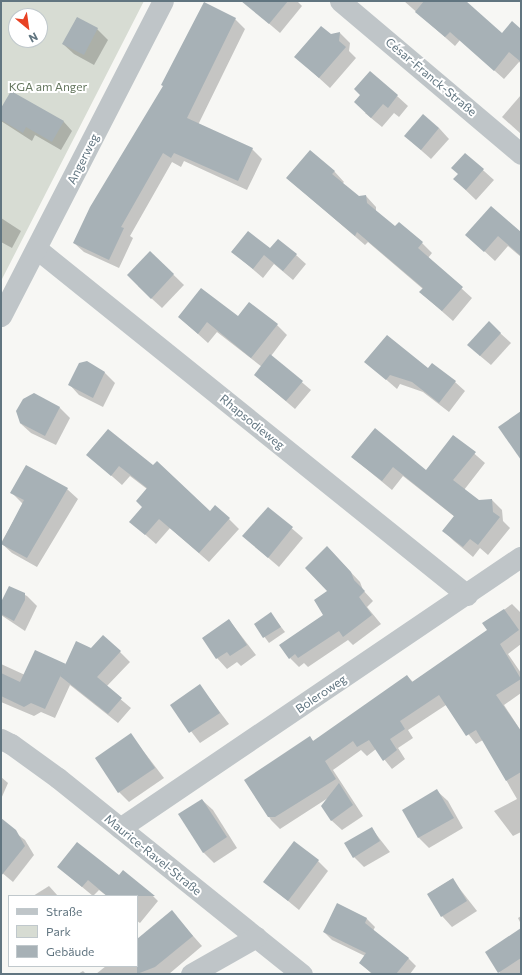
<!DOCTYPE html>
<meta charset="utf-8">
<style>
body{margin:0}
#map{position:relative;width:522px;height:975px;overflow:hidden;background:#f7f7f4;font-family:Commissioner,sans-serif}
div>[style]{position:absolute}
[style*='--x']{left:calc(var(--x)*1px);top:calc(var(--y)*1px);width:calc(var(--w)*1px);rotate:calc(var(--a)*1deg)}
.green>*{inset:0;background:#d7dcd3}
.shadow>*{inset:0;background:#0003}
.building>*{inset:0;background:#a7b1b6}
.minor>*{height:21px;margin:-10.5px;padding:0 10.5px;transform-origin:10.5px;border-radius:10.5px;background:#bfc5c8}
span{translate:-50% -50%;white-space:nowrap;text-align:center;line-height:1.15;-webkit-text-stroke:4px #fff;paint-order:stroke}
.street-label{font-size:12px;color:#617580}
.park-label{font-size:12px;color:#667860}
.frame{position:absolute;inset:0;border:2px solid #617580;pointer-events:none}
.legend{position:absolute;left:8px;top:895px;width:130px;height:72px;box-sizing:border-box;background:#fff;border:1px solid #c0c8cc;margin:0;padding:5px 7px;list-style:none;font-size:12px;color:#617580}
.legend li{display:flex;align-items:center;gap:8px;height:20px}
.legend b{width:20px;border:1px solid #c0c8cc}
.north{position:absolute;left:8px;top:8px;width:40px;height:40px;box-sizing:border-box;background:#fff;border:1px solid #c0c8cc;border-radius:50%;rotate:151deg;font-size:11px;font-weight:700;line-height:16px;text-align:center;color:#617580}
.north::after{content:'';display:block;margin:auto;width:14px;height:18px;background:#e84123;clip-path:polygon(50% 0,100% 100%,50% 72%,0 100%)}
</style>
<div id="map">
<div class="green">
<div style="clip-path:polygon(evenodd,1px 1px,144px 1px,1px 281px,1px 1px,16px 16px,40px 16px,40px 40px,16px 40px,16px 16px)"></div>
</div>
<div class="shadow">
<div style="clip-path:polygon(260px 1px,297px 1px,302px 6px,280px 33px,253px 10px)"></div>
<div style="clip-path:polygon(404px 1px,464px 1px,502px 34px,521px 31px,521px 63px,519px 62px,504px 79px,460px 40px,455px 46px)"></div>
<div style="clip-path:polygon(77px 18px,97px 29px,108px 40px,94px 65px,74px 54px,63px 44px)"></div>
<div style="clip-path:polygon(235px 19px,245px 29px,198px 125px,252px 149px,262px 159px,247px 190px,184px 161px,181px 167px,172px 162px,130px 236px,133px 238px,119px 268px,84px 252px,74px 243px)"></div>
<div style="clip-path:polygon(340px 33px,350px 43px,349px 51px,356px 58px,330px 88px,296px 57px,331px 35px)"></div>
<div style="clip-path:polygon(11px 92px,64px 122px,72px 131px,61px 150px,35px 135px,32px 141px,1px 121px,1px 110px)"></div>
<div style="clip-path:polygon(521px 95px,521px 134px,502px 117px)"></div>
<div style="clip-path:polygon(397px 96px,408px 106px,399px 117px,394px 113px,382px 127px,365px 113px)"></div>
<div style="clip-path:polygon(439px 128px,449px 139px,431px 159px,405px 136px)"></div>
<div style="clip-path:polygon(465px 154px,494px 180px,476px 200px,454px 179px,459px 174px)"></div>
<div style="clip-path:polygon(334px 171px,344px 182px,342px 184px,358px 197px,366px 196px,376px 207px,376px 212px,396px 228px,422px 243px,432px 253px,428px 258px,472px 298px,453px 321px,420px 292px,423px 289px,368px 242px,365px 245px,287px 178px)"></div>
<div style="clip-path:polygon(1px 218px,21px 231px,12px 248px,1px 242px)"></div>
<div style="clip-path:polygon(521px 233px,521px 257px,508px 246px,495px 261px,467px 235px)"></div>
<div style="clip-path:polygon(270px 250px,296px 255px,306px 264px,293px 280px,274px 264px,263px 278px,233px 252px)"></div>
<div style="clip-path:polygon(150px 252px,184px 285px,162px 308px,138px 286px)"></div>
<div style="clip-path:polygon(179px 317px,238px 318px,277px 325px,287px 335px,271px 356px,311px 390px,295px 409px,255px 375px,262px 367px,217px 332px,208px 343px)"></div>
<div style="clip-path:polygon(500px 333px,511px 343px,491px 365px,479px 355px)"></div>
<div style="clip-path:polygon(86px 362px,105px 373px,115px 383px,103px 407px,79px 395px,69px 384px)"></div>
<div style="clip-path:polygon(366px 362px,428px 369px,455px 382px,465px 391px,449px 412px,423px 392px,400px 384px,397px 389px)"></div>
<div style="clip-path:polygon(34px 394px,60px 408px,70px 418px,56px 445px,31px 433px,20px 423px)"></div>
<div style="clip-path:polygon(108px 430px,210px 513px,229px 519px,239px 529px,209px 562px,170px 528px,156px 544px,131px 522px,143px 507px,147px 489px,130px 476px,122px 485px,88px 455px)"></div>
<div style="clip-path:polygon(454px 436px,485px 463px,464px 490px,479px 501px,492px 500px,502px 510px,503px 521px,510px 528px,488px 555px,480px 548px,473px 557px,454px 541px,444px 531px,455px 517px,403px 476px,392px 490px,352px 457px,426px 471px)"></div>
<div style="clip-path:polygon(67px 489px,78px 499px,37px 567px,12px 553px,1px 543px,23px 504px,12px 493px)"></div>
<div style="clip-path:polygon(268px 508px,303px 538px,279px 567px,243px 536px)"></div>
<div style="clip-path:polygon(327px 547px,360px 582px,363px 590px,373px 601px,367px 607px,381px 624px,353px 645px,348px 640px,308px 667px,304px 663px,299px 667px,290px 658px,325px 615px,329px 591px)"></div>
<div style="clip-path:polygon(9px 587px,27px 596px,37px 606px,25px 631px,1px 615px,1px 604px)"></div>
<div style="clip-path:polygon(512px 604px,521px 613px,521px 644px,508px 654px,521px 673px,521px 693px,504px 705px,521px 731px,521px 832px,513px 836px,494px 811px,517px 799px,483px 740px,476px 744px,446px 705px,408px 730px,413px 738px,398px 748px,405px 759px,392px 769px,376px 749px,367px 756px,361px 750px,333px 770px,363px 816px,342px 830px,331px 820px,328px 798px,280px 829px,271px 820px,246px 780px,310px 738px,314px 742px,407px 676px,413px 682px,488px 631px,484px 624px)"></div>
<div style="clip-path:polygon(271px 614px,285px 632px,269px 643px,255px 624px)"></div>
<div style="clip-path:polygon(229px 620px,256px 655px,241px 666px,237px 662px,227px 669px,217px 658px)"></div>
<div style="clip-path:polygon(91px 649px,120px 652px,130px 662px,106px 687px,131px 708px,118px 723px,70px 685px,55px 718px,41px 712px,34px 716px,1px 702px,1px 664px,25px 675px,66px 665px)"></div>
<div style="clip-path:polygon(200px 686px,229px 724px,200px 743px,171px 705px)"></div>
<div style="clip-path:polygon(131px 735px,164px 778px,129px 802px,119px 792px)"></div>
<div style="clip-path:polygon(1px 777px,8px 783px,1px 799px)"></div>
<div style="clip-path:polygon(437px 791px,448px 801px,463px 828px,429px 848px,419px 838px,403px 810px)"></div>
<div style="clip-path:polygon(202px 800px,213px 810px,237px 848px,214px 863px,203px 852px)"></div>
<div style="clip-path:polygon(1px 822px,25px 840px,34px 855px,13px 882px,1px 872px)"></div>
<div style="clip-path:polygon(372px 829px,390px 852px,364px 867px,354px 857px)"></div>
<div style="clip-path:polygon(318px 861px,328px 871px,299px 910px,265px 882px)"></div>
<div style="clip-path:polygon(58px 867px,119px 876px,148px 891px,158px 901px,140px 923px,137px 921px,137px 896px,107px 896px,99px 890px,93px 896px)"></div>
<div style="clip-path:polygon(452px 879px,477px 911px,452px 927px,442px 916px,428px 894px)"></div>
<div style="clip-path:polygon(49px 886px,58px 896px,33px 896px)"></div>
<div style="clip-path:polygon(338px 905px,367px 919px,375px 927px,373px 931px,408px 958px,416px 966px,410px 974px,372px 974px,360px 963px,365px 956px,332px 940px,324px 932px)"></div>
<div style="clip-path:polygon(172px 912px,202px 946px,169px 974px,96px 974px,106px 966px,137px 966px,137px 944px)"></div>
<div style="clip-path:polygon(521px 916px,521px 924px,518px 918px)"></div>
<div style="clip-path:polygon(521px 930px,521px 974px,501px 974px,499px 972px)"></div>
<div style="clip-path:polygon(83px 971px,86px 974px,78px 974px)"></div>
</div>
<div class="building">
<div style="clip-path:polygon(241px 1px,288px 1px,269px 24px)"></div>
<div style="clip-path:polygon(424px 1px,466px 1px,502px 33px,512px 21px,521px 29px,521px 62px,509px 52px,494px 71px,450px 32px,445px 37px,415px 12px)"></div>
<div style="clip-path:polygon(204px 2px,236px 18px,187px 118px,253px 148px,238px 181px,174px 153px,171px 158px,163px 153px,121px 227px,124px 228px,109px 260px,73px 243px,90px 207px,163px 86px,161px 85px)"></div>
<div style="clip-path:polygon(77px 17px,98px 28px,84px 55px,62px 44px)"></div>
<div style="clip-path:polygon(321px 26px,331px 34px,340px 32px,339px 41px,346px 47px,319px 78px,294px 57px)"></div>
<div style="clip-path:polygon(370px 71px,398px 95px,388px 108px,383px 104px,371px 118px,354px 102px,360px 95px,354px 89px)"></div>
<div style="clip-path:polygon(11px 91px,64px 121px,52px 142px,26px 127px,23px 133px,1px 120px,1px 108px)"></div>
<div style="clip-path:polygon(423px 114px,439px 128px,421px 150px,404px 136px)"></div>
<div style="clip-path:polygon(310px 150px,335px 171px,332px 174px,359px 196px,366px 195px,367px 203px,395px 226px,399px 222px,423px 242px,418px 248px,463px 287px,442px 311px,419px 292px,423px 288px,357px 232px,355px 236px,286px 178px)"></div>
<div style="clip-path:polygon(465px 153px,484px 169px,466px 190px,453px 179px,458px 174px,451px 168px)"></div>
<div style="clip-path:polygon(491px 206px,521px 232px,521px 256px,498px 236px,484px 252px,465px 235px)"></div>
<div style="clip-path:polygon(248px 231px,270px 248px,278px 239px,297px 254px,283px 271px,264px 255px,253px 269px,231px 252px)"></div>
<div style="clip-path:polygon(150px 251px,174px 274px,151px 299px,127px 275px)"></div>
<div style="clip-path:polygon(201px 288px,238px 316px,249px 302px,278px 324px,251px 358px,207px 322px,198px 334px,178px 317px)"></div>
<div style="clip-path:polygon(489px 321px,501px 333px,480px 356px,467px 345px)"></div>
<div style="clip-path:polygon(387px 335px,428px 368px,432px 363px,456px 381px,439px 403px,412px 382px,390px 375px,386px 380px,364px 362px)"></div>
<div style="clip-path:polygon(270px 354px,303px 381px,286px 401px,254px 375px)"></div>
<div style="clip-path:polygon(87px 361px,105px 372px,93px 398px,68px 385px,79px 363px)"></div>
<div style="clip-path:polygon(34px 393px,60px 407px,45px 436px,20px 423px,16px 411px,23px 399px)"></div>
<div style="clip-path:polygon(521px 411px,521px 460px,498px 427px)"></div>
<div style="clip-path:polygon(375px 428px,426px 470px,453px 435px,476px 452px,453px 480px,479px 500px,492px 499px,493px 512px,500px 517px,478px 545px,470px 539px,463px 547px,442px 531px,454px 516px,393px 467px,382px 481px,351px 457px)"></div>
<div style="clip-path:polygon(108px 429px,153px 465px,157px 461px,210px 511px,215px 505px,230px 518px,199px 553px,159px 519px,145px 535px,129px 522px,142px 507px,136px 501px,147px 488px,119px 466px,111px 476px,86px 455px)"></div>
<div style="clip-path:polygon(26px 465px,68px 488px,27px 558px,1px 544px,24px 500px,10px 493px)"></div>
<div style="clip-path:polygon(268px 507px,293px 527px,268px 558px,242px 536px)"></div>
<div style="clip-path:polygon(327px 546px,351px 572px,354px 580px,365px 591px,359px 597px,372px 615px,343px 637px,339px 631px,298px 658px,295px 654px,289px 659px,279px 645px,323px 615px,314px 600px,327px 591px,305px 568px)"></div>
<div style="clip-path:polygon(9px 586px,25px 593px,25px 600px,14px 621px,1px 614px,1px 602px)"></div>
<div style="clip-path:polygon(504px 609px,519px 630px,500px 644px,521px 679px,496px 695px,521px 731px,521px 772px,506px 781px,476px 730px,466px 736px,439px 695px,400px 721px,405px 729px,390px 739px,397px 750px,383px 761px,369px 740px,357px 747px,353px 741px,325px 761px,336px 779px,275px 817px,268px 817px,244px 780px,310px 736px,313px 741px,407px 675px,412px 682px,487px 630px,482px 623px)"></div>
<div style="clip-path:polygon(271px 612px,281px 627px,263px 638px,254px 624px)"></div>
<div style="clip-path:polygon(229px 619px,247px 645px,230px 656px,227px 652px,216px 659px,202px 638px)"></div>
<div style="clip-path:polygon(103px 635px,121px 651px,97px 677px,122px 698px,108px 714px,60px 676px,76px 641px,91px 648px)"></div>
<div style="clip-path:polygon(35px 650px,66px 664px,45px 709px,31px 703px,24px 707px,1px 696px,1px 673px,20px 682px)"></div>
<div style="clip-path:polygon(200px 684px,220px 713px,189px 733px,170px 705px)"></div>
<div style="clip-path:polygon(131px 733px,155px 768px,118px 793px,95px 758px)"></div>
<div style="clip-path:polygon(339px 783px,353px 805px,331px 821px,321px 806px)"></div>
<div style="clip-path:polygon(437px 789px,454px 818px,418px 838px,402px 810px)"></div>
<div style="clip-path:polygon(202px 799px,227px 837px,203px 853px,178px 814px)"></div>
<div style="clip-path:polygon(1px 818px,16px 830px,25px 846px,1px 876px)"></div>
<div style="clip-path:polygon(372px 827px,380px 841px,353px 858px,344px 843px)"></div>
<div style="clip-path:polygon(294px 841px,319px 860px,288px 901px,263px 882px)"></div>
<div style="clip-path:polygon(77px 842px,119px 875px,123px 870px,155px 896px,107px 896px,88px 880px,82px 887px,57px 867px)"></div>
<div style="clip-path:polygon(453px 878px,467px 901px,441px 917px,427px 894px)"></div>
<div style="clip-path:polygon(337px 903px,367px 918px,365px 923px,409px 958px,396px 974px,373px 974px,359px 963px,366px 953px,323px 932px)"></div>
<div style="clip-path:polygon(172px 910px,193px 936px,155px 967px,137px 974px,137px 939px)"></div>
<div style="clip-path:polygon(521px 928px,521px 958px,498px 973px,485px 952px)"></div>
</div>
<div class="minor">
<div style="--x:340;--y:1;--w:237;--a:40.2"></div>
<div style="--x:37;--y:249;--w:552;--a:38.82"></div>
<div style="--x:1;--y:316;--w:354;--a:-62.8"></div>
<div style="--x:1;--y:739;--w:11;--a:27"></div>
<div style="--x:11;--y:744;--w:58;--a:35.9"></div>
<div style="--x:58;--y:778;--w:313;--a:38.8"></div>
<div style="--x:120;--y:828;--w:484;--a:-34.1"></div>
<div style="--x:191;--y:974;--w:75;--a:-29.6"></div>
</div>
<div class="street-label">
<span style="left:431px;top:77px;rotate:40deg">César-Franck-Straße</span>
<span style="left:83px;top:159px;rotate:-63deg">Angerweg</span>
<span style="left:252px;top:422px;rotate:39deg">Rhapsodieweg</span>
<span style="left:321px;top:694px;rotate:-34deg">Boleroweg</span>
<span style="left:153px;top:855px;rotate:39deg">Maurice-Ravel-Straße</span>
</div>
<div class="park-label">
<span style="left:48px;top:87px">KGA am Anger</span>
</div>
<div class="frame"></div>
<ul class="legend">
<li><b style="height:5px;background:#bfc5c8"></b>Straße</li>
<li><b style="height:11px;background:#d7dcd3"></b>Park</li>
<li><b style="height:11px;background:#a7b1b6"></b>Gebäude</li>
</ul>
<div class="north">N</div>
</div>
